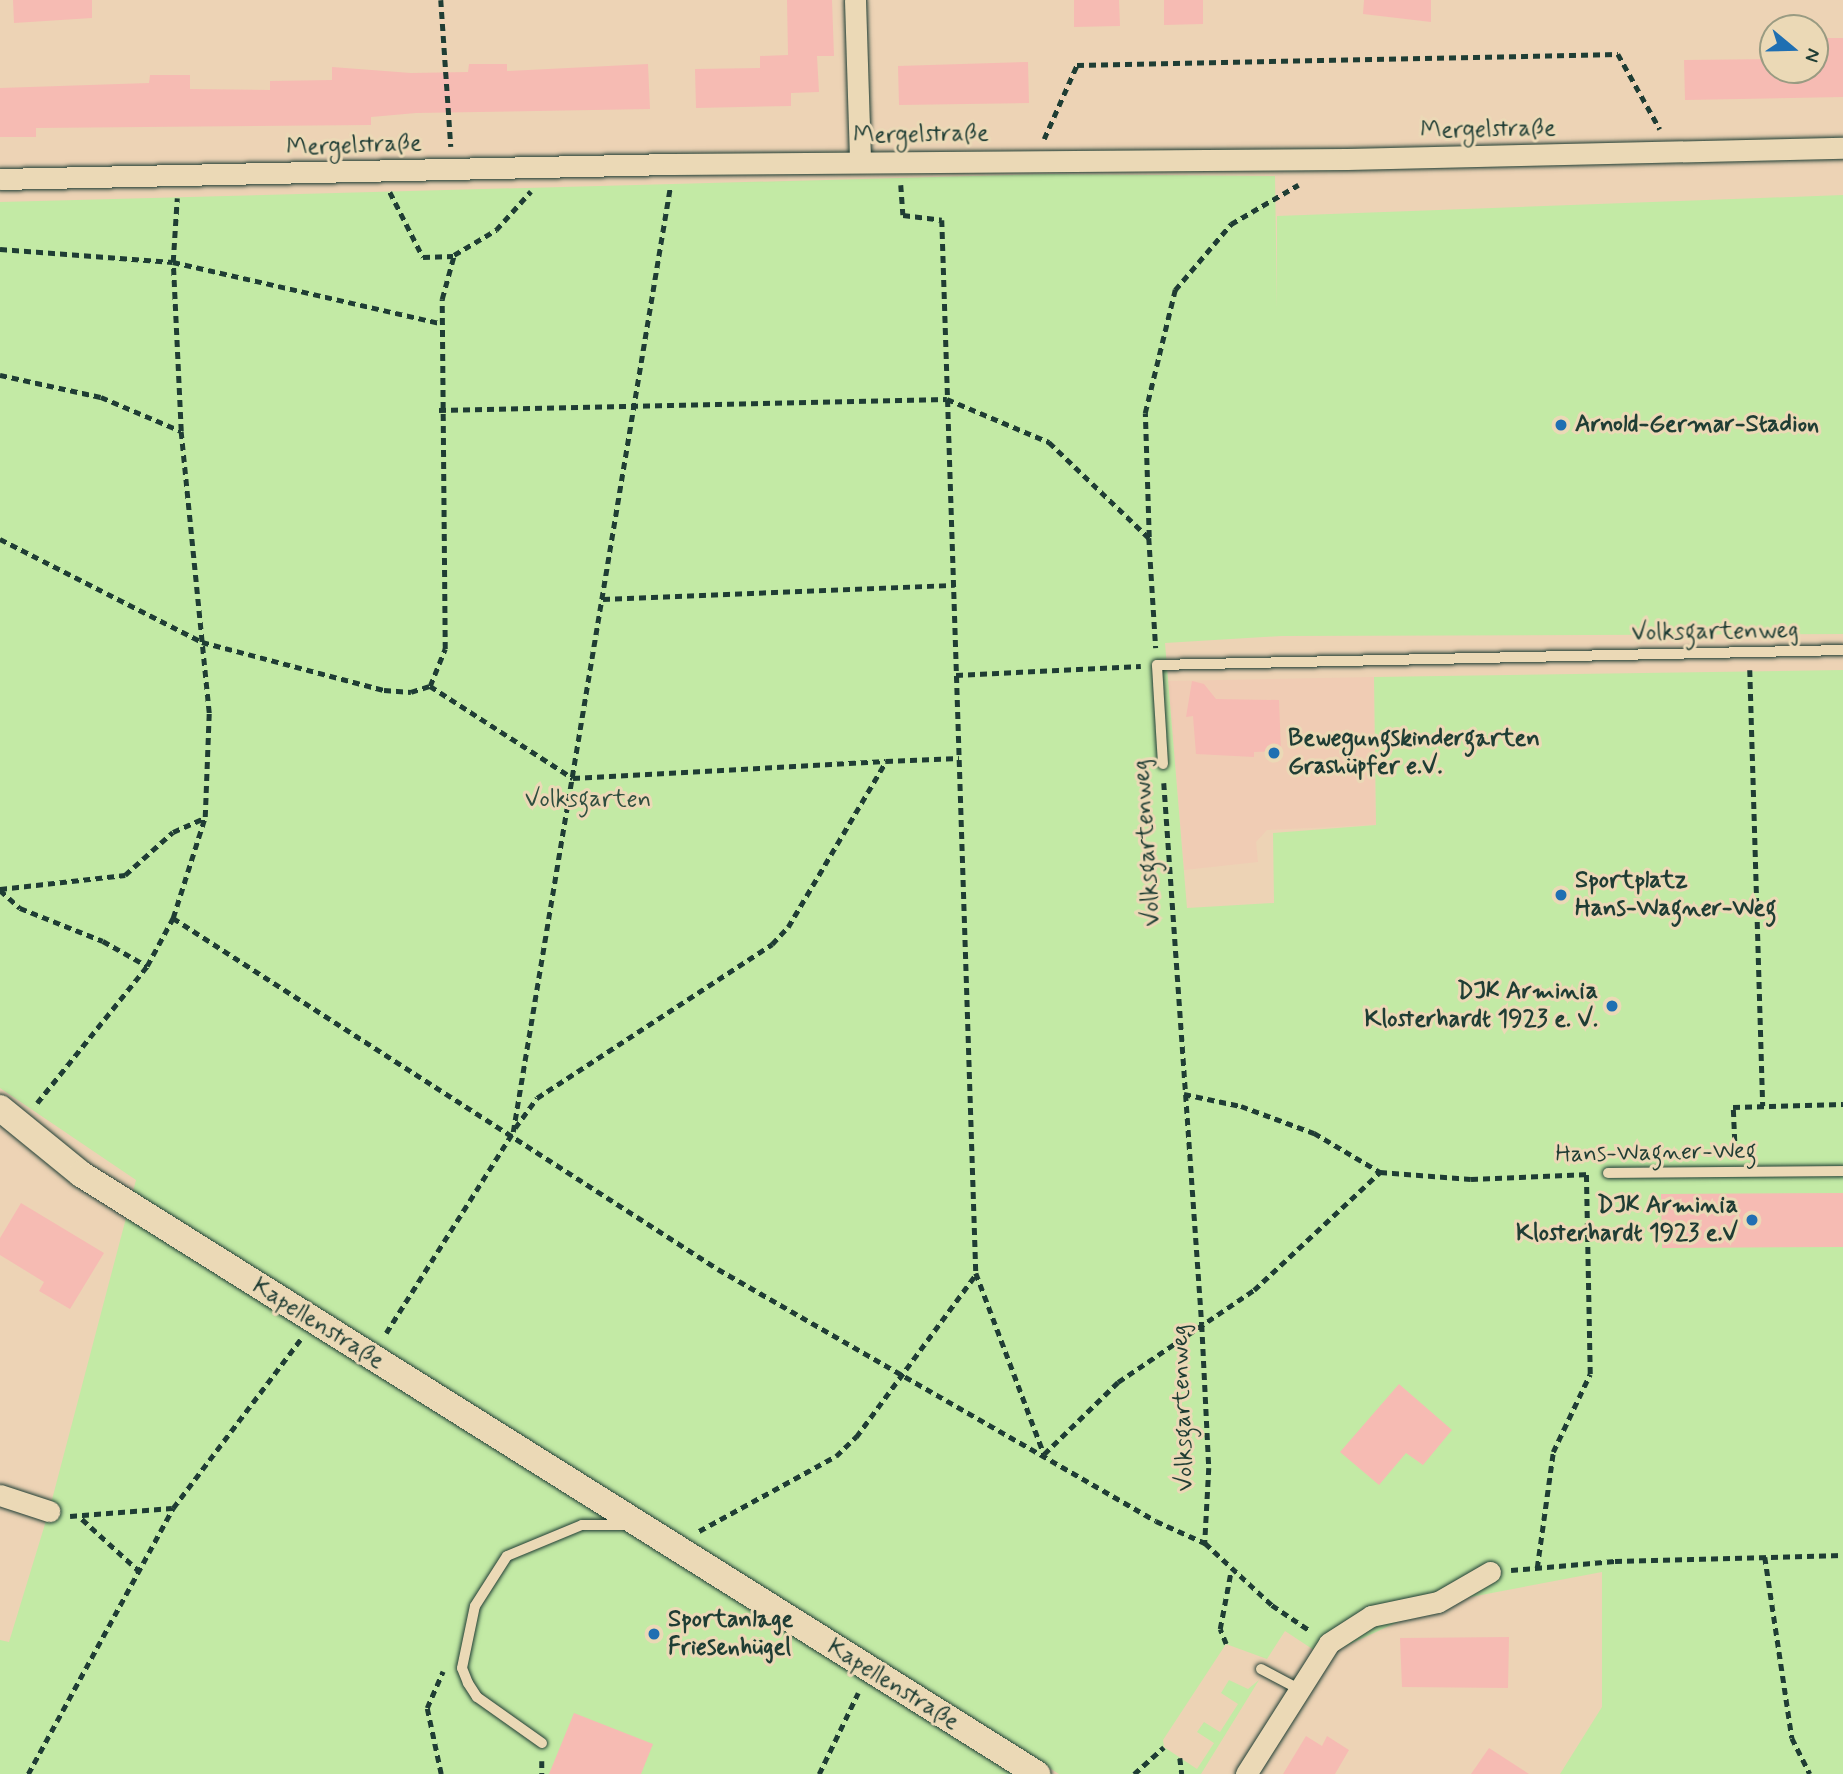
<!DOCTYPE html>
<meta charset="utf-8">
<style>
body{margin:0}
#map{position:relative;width:1843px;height:1774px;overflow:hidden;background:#edd3b5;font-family:Mynerve,sans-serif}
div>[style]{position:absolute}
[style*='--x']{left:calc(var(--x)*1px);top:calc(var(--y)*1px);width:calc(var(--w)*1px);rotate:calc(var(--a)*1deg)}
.built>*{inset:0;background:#f0ccb4}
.green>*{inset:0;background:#c3eaa5}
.building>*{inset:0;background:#f6bbb3}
.path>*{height:4.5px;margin-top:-2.25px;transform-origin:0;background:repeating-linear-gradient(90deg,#1f3d34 0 7px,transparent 0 12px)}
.roads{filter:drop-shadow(0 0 2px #1f3d34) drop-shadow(0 0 2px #1f3d34)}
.service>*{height:10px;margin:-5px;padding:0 5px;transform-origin:5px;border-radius:5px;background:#ebd9b6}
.minor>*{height:21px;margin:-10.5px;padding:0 10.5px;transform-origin:10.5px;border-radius:10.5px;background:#ebd9b6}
.tertiary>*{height:26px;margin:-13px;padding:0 13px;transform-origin:13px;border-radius:13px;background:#ebd9b6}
.dots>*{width:19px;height:19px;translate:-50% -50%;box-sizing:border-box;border:4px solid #ebd9b6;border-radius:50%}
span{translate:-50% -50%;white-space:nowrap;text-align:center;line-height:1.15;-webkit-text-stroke:6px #ebd9b6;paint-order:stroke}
.street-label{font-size:24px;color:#1f3d34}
.poi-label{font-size:24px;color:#1f3d34;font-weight:700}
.left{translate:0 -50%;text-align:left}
.right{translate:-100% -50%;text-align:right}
.park-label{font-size:24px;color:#2f4e3f}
.north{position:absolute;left:1759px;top:14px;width:70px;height:70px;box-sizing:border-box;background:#ebd9b6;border:2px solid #999b82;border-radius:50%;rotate:109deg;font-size:19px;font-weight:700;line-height:28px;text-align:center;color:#1f3d34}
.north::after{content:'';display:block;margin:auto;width:24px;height:32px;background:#1f6fb2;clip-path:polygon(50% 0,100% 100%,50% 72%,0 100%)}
</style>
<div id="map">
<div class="built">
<div style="clip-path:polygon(1374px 677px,1376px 825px,1267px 830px,1256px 842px,1258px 862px,1184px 870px,1168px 681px)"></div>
</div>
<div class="green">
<div style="clip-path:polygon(1048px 174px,1275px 176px,1277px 308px,1277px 216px,1843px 195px,1843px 634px,1281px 636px,1165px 643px,1187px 908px,1274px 903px,1273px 833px,1376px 825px,1374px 677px,1843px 670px,1843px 1774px,1560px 1774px,1602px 1707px,1602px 1572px,1439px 1603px,1337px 1650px,1329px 1660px,1285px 1631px,1267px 1659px,1226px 1644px,1163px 1740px,1164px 1747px,1197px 1769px,1214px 1743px,1197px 1732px,1204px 1722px,1220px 1732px,1238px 1704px,1221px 1693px,1229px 1680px,1248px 1689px,1259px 1680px,1201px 1774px,1059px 1774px,621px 1499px,1027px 1774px,0 1774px,0 1640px,9px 1642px,49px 1511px,136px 1180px,0 1088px,0 202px)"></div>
</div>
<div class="building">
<div style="clip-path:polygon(13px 0,92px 0,92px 18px,14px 23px)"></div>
<div style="clip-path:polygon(787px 0,832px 0,834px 56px,817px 56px,819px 92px,791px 93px,791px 106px,696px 108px,695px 69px,760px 68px,760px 56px,788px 55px)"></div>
<div style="clip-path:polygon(1074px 0,1119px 0,1120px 26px,1074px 27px)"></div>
<div style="clip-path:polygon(1164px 0,1203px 0,1203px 24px,1164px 25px)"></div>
<div style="clip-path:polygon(1364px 0,1431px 0,1431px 22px,1363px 14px)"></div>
<div style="clip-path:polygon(1821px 38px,1843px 38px,1843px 97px,1685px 100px,1684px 60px,1773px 59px,1773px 70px,1815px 70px,1815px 43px)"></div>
<div style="clip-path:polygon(1028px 62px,1029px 103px,899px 105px,898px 66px)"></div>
<div style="clip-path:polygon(469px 64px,507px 64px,507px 71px,648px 64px,650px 109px,416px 113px,371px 117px,371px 125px,36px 128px,36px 137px,0 137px,0 88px,149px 83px,150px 75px,190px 75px,190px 89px,270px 90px,270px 81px,332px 80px,332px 67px,411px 73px,468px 72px)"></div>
<div style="clip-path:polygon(1192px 681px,1204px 684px,1216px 699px,1279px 700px,1281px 751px,1254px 752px,1254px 757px,1196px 754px,1193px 716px,1186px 717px)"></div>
<div style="clip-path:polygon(1843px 1193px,1843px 1247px,1662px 1248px,1661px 1194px)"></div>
<div style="clip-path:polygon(21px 1203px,104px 1253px,70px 1309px,39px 1291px,44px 1282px,0 1255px,0 1238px)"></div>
<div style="clip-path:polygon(1399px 1384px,1452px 1430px,1423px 1465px,1406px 1453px,1379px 1485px,1340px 1452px)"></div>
<div style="clip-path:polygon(1509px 1637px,1508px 1688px,1402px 1687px,1400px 1638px)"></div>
<div style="clip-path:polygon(574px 1713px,653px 1744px,641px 1774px,549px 1774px)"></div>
<div style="clip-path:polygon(1306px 1736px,1322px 1746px,1327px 1736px,1349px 1750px,1335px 1774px,1283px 1774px)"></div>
<div style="clip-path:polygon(1489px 1748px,1529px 1774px,1471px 1774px)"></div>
</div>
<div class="path">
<div style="--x:441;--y:0;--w:147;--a:86.1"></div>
<div style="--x:1044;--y:139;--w:81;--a:-66"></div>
<div style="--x:1077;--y:65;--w:541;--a:-1.16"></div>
<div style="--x:1618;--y:54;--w:86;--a:60.8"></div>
<div style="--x:901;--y:185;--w:30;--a:86"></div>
<div style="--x:903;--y:215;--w:39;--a:7"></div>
<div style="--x:942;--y:220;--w:1054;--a:88.15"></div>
<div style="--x:976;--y:1273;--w:193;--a:69.4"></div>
<div style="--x:1044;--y:1454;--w:103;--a:-44.2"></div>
<div style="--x:1118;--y:1382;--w:164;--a:-34.1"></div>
<div style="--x:1254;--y:1290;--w:173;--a:-43.1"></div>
<div style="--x:390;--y:192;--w:73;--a:63.1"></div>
<div style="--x:423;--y:257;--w:30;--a:-2"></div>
<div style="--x:0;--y:249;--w:173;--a:4.3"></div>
<div style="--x:173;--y:262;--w:274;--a:12.9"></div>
<div style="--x:0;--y:375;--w:103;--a:12.3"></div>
<div style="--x:101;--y:397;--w:87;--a:23"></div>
<div style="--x:439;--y:410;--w:508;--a:-1.24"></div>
<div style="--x:947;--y:399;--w:111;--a:22.9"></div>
<div style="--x:1049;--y:442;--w:139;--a:43.8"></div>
<div style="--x:1149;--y:538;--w:110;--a:86.4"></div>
<div style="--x:1149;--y:537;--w:124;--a:-91.8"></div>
<div style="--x:1145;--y:413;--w:127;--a:-76.3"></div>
<div style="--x:1175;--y:290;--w:87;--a:-49.7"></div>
<div style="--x:1231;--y:224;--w:78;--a:-30.2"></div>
<div style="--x:0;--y:539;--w:227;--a:27"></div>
<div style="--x:202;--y:642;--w:188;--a:14.8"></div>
<div style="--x:384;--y:690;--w:27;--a:4"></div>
<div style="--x:411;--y:692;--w:20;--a:-18"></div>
<div style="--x:430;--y:686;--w:170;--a:32.8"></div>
<div style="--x:573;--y:778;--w:313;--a:-3.1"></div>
<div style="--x:603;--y:599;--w:352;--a:-2.3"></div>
<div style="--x:1750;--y:670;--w:436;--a:88.3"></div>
<div style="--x:956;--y:675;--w:185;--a:-2.8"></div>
<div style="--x:430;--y:686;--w:40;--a:-68"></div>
<div style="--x:445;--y:649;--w:350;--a:-90.5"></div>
<div style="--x:442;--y:299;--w:46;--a:-74.7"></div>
<div style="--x:454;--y:255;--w:49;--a:-30.8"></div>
<div style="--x:496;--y:230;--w:52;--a:-48.1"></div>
<div style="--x:1164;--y:783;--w:543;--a:85.99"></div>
<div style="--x:1202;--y:1325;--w:143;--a:87.2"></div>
<div style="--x:1209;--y:1468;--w:75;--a:93.1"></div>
<div style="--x:1205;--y:1543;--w:91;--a:42.8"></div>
<div style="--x:1272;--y:1605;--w:45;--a:34"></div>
<div style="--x:0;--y:889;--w:126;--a:-6.4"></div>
<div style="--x:125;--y:875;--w:64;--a:-41.9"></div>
<div style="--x:173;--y:832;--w:34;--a:-24"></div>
<div style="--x:0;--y:890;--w:27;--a:42"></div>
<div style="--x:20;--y:908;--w:89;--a:21.7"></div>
<div style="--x:103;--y:941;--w:51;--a:29.6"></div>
<div style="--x:173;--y:918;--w:648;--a:32.78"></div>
<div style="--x:718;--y:1269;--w:505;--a:29.91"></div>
<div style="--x:1156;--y:1521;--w:54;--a:24.2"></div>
<div style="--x:1184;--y:1094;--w:58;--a:11.9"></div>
<div style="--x:1241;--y:1106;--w:78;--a:20.3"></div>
<div style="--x:1314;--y:1133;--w:77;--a:30.6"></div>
<div style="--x:1380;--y:1172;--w:91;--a:4.4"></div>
<div style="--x:1471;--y:1179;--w:119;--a:-2.4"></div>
<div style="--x:37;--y:1103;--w:176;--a:-51.2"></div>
<div style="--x:147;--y:966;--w:55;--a:-61.6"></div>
<div style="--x:173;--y:918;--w:106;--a:-72.4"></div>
<div style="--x:205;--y:817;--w:104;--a:-87.8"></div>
<div style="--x:209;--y:713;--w:283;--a:-95.7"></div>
<div style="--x:181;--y:431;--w:169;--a:-92.7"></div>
<div style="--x:173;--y:262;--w:64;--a:-86.4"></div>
<div style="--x:515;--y:1128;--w:37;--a:-54"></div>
<div style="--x:537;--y:1098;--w:281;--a:-33.2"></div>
<div style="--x:772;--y:944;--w:23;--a:-47"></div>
<div style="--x:788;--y:927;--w:193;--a:-59.4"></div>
<div style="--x:886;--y:761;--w:73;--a:-2.4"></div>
<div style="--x:1735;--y:1153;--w:46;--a:-92.5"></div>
<div style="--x:1733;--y:1107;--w:110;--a:-1.6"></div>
<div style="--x:386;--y:1333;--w:238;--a:-57.7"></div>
<div style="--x:513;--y:1132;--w:957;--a:-80.56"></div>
<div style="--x:70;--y:1516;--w:102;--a:-4.5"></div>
<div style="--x:82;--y:1519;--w:76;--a:42.3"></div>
<div style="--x:699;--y:1531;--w:156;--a:-28.7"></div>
<div style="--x:836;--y:1456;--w:28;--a:-44"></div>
<div style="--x:856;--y:1437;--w:202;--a:-53.6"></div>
<div style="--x:1765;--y:1557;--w:183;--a:81.5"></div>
<div style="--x:1792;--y:1738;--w:40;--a:63.4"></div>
<div style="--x:1537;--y:1568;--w:117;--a:-82.1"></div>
<div style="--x:1553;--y:1452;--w:86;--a:-64.6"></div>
<div style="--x:1590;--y:1374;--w:200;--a:-91.1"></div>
<div style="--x:1511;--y:1570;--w:104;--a:-4.9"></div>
<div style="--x:1615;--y:1561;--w:228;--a:-1.5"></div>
<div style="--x:1226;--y:1644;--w:16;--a:-112"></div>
<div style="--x:1220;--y:1629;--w:59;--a:-79.3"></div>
<div style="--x:1180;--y:1758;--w:16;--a:83"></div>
<div style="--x:542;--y:1761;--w:13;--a:90"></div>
<div style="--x:28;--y:1774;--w:303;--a:-61.4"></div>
<div style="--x:173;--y:1508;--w:211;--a:-52.9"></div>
<div style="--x:441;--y:1774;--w:67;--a:-102"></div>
<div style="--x:427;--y:1708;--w:40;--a:-66.6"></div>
<div style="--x:819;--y:1774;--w:90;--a:-64.3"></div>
<div style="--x:1134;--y:1774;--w:40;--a:-42"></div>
</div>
<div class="roads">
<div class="service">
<div style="--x:1163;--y:764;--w:99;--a:-93.5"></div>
<div style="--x:1157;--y:665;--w:686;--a:-1.25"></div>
<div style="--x:1608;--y:1173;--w:235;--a:-0.5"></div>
<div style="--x:1261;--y:1669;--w:43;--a:27.8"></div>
<div style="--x:542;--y:1743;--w:80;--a:-144.7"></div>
<div style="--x:477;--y:1697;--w:17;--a:-123"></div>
<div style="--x:468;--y:1683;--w:16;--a:-112"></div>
<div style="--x:462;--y:1668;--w:63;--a:-78.2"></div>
<div style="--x:475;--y:1606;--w:59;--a:-57.4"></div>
<div style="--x:507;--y:1556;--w:81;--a:-22.5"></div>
<div style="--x:582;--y:1525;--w:42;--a:0"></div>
</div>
<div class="minor">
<div style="--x:855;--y:0;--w:162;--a:88.2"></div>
<div style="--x:0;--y:179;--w:673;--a:-1.28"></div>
<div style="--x:673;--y:164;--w:674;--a:-0.43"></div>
<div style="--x:1347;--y:159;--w:496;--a:-1.3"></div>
<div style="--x:0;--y:1495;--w:52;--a:18.1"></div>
<div style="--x:1246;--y:1774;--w:155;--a:-57.6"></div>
<div style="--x:1329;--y:1643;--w:50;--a:-32.7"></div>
<div style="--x:1371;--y:1616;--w:68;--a:-11.8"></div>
<div style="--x:1438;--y:1602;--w:60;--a:-30"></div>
</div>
<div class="tertiary">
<div style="--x:0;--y:1108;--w:104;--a:39.2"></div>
<div style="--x:81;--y:1174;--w:1129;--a:32.11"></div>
</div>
</div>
<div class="dots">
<div style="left:1561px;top:425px;background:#1f6fb2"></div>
<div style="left:1274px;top:753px;background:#1f6fb2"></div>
<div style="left:1561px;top:895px;background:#1f6fb2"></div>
<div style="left:1612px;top:1006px;background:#1f6fb2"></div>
<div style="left:1752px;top:1220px;background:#1f6fb2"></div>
<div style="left:654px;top:1634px;background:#1f6fb2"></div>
</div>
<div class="street-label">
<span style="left:1488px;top:130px;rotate:-1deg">Mergelstraße</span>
<span style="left:921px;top:135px;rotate:-1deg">Mergelstraße</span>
<span style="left:354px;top:146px;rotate:-2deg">Mergelstraße</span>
<span style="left:1715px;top:632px;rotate:-1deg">Volksgartenweg</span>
<span style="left:1147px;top:843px;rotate:-94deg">Volksgartenweg</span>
<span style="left:1656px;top:1153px;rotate:-1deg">Hans-Wagner-Weg</span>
<span style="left:318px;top:1324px;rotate:32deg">Kapellenstraße</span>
<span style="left:1183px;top:1408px;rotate:-92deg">Volksgartenweg</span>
<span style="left:893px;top:1685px;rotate:32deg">Kapellenstraße</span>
</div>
<div class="poi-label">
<span class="left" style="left:1575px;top:425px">Arnold-Germar-Stadion</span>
<span class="left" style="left:1288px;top:753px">Bewegungskindergarten<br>Grashüpfer e.V.</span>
<span class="left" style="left:1575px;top:895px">Sportplatz<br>Hans-Wagner-Weg</span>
<span class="right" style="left:1598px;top:1006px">DJK Arminia<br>Klosterhardt 1923 e. V.</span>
<span class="right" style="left:1738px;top:1220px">DJK Arminia<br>Klosterhardt 1923 e.V</span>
<span class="left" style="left:668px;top:1634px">Sportanlage<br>Friesenhügel</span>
</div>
<div class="park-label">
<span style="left:588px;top:800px">Volksgarten</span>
</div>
<div class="north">N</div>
</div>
